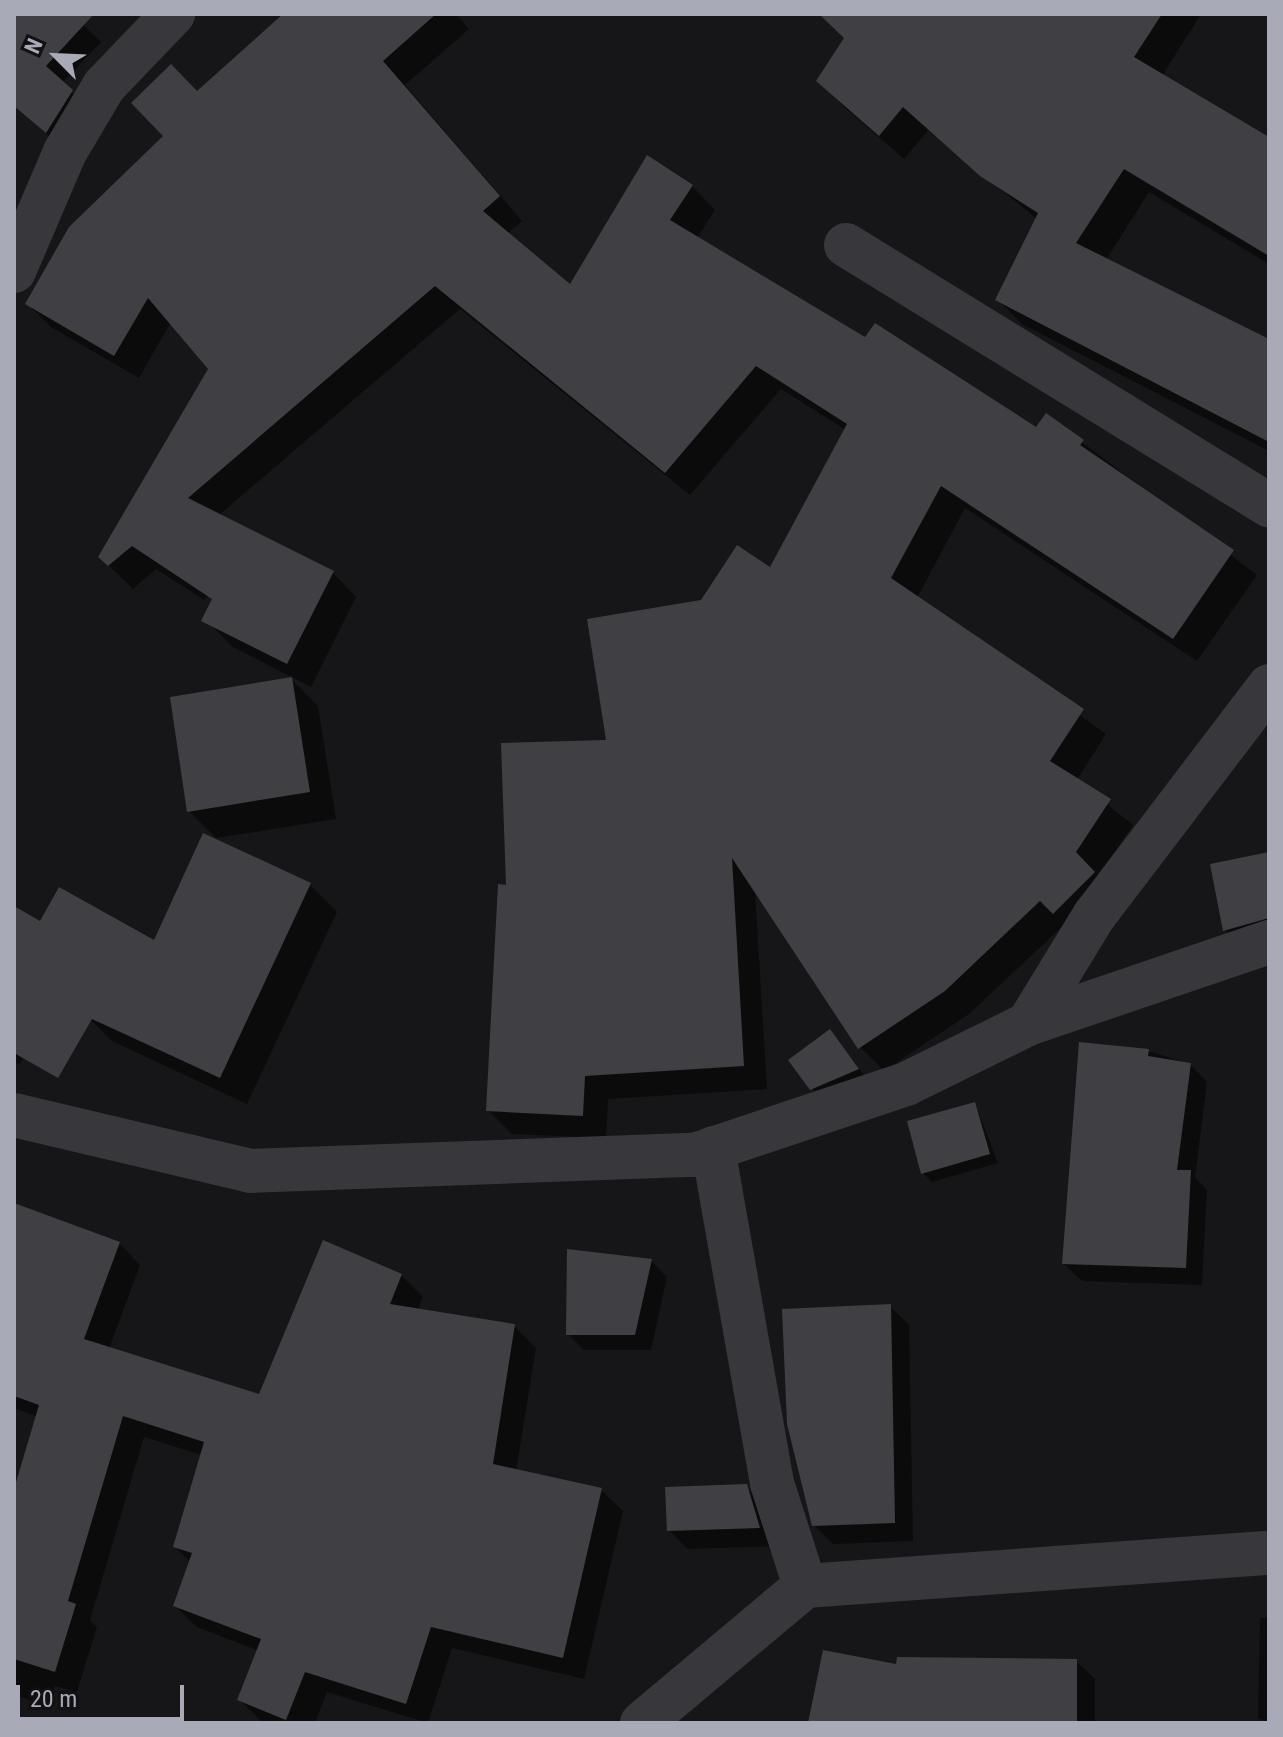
<!DOCTYPE html>
<style>
body{margin:0}
#map{position:relative;width:1283px;height:1737px;overflow:hidden;background:#161517;font-family:"Roboto Condensed",sans-serif}
div>[style]{position:absolute}
[style*='--x']{left:calc(var(--x)*1px);top:calc(var(--y)*1px);width:calc(var(--w)*1px);rotate:calc(var(--a)*1deg)}
.shadow>*{inset:0;background:#0007}
.building>*{inset:0;background:#404044}
.minor>*{height:44px;margin:-22px;padding:0 22px;transform-origin:22px;border-radius:22px;background:#37373c}
span{translate:-50% -50%;white-space:nowrap;text-align:center;line-height:1.15;-webkit-text-stroke:6px #111012;paint-order:stroke}
.frame{position:absolute;inset:0;border:16px solid #a8abb7;pointer-events:none}
.north{position:absolute;left:16px;top:16px;width:80px;height:80px;-webkit-text-stroke:6px #111012;paint-order:stroke;rotate:294deg;font-size:22px;font-weight:700;line-height:32px;text-align:center;color:#a8abb7}
.north::after{content:'';display:block;margin:auto;width:28px;height:36px;background:#a8abb7;clip-path:polygon(50% 0,100% 100%,50% 72%,0 100%)}
.scale{position:absolute;left:16px;top:1685px;width:168px;height:36px;box-sizing:border-box;border:4px solid #a8abb7;border-top:0;padding-left:10px;font-size:24px;line-height:28px;white-space:nowrap;color:#a8abb7;-webkit-text-stroke:6px #111012;paint-order:stroke}
</style>
<div id="map">
<div class="shadow">
<div style="clip-path:polygon(14px 14px,72px 14px,101px 42px,62px 83px,89px 109px,64px 149px,14px 105px)"></div>
<div style="clip-path:polygon(286px 14px,456px 14px,469px 29px,405px 85px,522px 221px,507px 234px,571px 287px,692px 186px,715px 210px,697px 238px,866px 340px,1037px 429px,1082px 442px,1257px 575px,1197px 661px,965px 508px,917px 598px,1106px 734px,1077px 780px,1133px 825px,1065px 924px,969px 1014px,884px 1071px,860px 1047px,755px 890px,767px 1089px,608px 1099px,606px 1138px,512px 1134px,488px 1110px,508px 887px,703px 602px,771px 570px,846px 430px,781px 389px,690px 495px,460px 309px,219px 515px,333px 573px,356px 597px,311px 687px,233px 647px,210px 624px,221px 603px,208px 595px,204px 600px,156px 569px,133px 589px,100px 557px,210px 369px,171px 322px,139px 378px,51px 327px,27px 303px,197px 93px)"></div>
<div style="clip-path:polygon(821px 14px,1201px 14px,1162px 76px,1269px 140px,1269px 264px,1149px 192px,1106px 260px,1269px 341px,1269px 451px,1022px 324px,997px 299px,1037px 219px,928px 130px,904px 159px,843px 106px,819px 81px,846px 39px)"></div>
<div style="clip-path:polygon(291px 679px,318px 706px,336px 819px,216px 838px,189px 811px)"></div>
<div style="clip-path:polygon(1269px 854px,1269px 940px,1244px 949px,1225px 930px)"></div>
<div style="clip-path:polygon(310px 885px,337px 912px,247px 1104px,112px 1041px,85px 1014px,155px 943px)"></div>
<div style="clip-path:polygon(14px 908px,70px 952px,20px 1065px,14px 1062px)"></div>
<div style="clip-path:polygon(830px 1031px,867px 1079px,821px 1098px,812px 1088px)"></div>
<div style="clip-path:polygon(1148px 1051px,1190px 1064px,1207px 1082px,1195px 1177px,1207px 1190px,1202px 1285px,1082px 1281px,1064px 1264px)"></div>
<div style="clip-path:polygon(975px 1104px,998px 1163px,932px 1182px,923px 1173px)"></div>
<div style="clip-path:polygon(14px 1208px,119px 1243px,140px 1265px,109px 1349px,260px 1396px,401px 1275px,423px 1297px,417px 1311px,514px 1326px,536px 1348px,516px 1471px,601px 1490px,623px 1511px,584px 1679px,452px 1648px,428px 1723px,327px 1692px,315px 1723px,261px 1721px,239px 1699px,259px 1651px,197px 1627px,175px 1606px,191px 1563px,175px 1547px,202px 1455px,144px 1437px,90px 1620px,97px 1627px,77px 1692px,55px 1686px,49px 1706px,14px 1695px,14px 1488px,38px 1417px,14px 1408px)"></div>
<div style="clip-path:polygon(569px 1251px,651px 1261px,667px 1277px,651px 1350px,584px 1350px,568px 1334px)"></div>
<div style="clip-path:polygon(890px 1306px,909px 1325px,913px 1541px,833px 1544px,814px 1525px)"></div>
<div style="clip-path:polygon(746px 1487px,765px 1506px,777px 1546px,687px 1549px,669px 1530px)"></div>
<div style="clip-path:polygon(1260px 1618px,1269px 1618px,1269px 1723px,1258px 1718px)"></div>
<div style="clip-path:polygon(1076px 1661px,1095px 1679px,1095px 1723px,810px 1723px,897px 1667px)"></div>
</div>
<div class="building">
<div style="clip-path:polygon(14px 14px,94px 14px,46px 66px,73px 90px,46px 133px,14px 106px)"></div>
<div style="clip-path:polygon(283px 14px,436px 14px,383px 61px,500px 196px,483px 211px,570px 284px,647px 155px,693px 185px,670px 220px,865px 337px,875px 323px,1036px 427px,1046px 413px,1084px 440px,1080px 445px,1234px 550px,1173px 639px,941px 486px,891px 578px,1084px 709px,1050px 761px,1111px 799px,1076px 852px,1095px 872px,1053px 914px,1040px 901px,945px 991px,858px 1049px,732px 858px,744px 1066px,585px 1076px,583px 1116px,486px 1111px,498px 884px,506px 885px,501px 743px,606px 740px,587px 619px,701px 600px,737px 545px,770px 567px,847px 424px,756px 366px,665px 473px,435px 286px,188px 498px,334px 571px,287px 664px,201px 621px,212px 599px,132px 546px,108px 566px,98px 557px,208px 369px,148px 298px,114px 356px,25px 304px,69px 227px,163px 136px,131px 103px,171px 64px,197px 91px)"></div>
<div style="clip-path:polygon(819px 14px,1162px 14px,1134px 57px,1269px 137px,1269px 256px,1124px 169px,1076px 243px,1269px 339px,1269px 442px,995px 300px,1038px 213px,980px 176px,903px 107px,879px 136px,816px 81px,844px 38px)"></div>
<div style="clip-path:polygon(292px 677px,310px 792px,187px 812px,170px 697px)"></div>
<div style="clip-path:polygon(203px 833px,311px 883px,220px 1078px,92px 1019px,58px 1078px,14px 1053px,14px 906px,40px 921px,59px 887px,154px 940px)"></div>
<div style="clip-path:polygon(1269px 852px,1269px 918px,1223px 931px,1210px 864px)"></div>
<div style="clip-path:polygon(830px 1029px,859px 1069px,810px 1090px,788px 1060px)"></div>
<div style="clip-path:polygon(1079px 1042px,1149px 1049px,1148px 1056px,1191px 1063px,1177px 1170px,1191px 1170px,1186px 1268px,1062px 1264px)"></div>
<div style="clip-path:polygon(975px 1102px,990px 1154px,921px 1174px,907px 1121px)"></div>
<div style="clip-path:polygon(14px 1203px,120px 1242px,84px 1339px,259px 1394px,323px 1240px,402px 1274px,390px 1304px,515px 1324px,493px 1464px,602px 1488px,563px 1658px,431px 1627px,406px 1704px,305px 1672px,286px 1720px,237px 1700px,261px 1639px,173px 1606px,192px 1553px,173px 1547px,204px 1442px,123px 1416px,68px 1601px,76px 1604px,55px 1672px,14px 1659px,14px 1489px,39px 1405px,14px 1396px)"></div>
<div style="clip-path:polygon(567px 1249px,652px 1259px,635px 1335px,566px 1335px)"></div>
<div style="clip-path:polygon(891px 1304px,895px 1523px,812px 1526px,787px 1424px,782px 1309px)"></div>
<div style="clip-path:polygon(747px 1484px,760px 1528px,667px 1531px,665px 1487px)"></div>
<div style="clip-path:polygon(823px 1650px,896px 1664px,897px 1657px,1077px 1659px,1077px 1723px,808px 1723px)"></div>
</div>
<div class="minor">
<div style="--x:846;--y:245;--w:497;--a:31.6"></div>
<div style="--x:14;--y:271;--w:129;--a:-66.8"></div>
<div style="--x:65;--y:152;--w:77;--a:-59.4"></div>
<div style="--x:104;--y:86;--w:100;--a:-46.2"></div>
<div style="--x:1028;--y:1024;--w:127;--a:-58.6"></div>
<div style="--x:1094;--y:916;--w:289;--a:-52.7"></div>
<div style="--x:14;--y:1115;--w:243;--a:13.3"></div>
<div style="--x:250;--y:1171;--w:444;--a:-2.1"></div>
<div style="--x:694;--y:1155;--w:224;--a:-18.5"></div>
<div style="--x:906;--y:1084;--w:136;--a:-26.2"></div>
<div style="--x:1028;--y:1024;--w:255;--a:-18.8"></div>
<div style="--x:805;--y:1586;--w:465;--a:-4.1"></div>
<div style="--x:642;--y:1723;--w:213;--a:-40"></div>
<div style="--x:805;--y:1586;--w:108;--a:-107.8"></div>
<div style="--x:772;--y:1483;--w:340;--a:-100"></div>
</div>
<div class="frame"></div>
<div class="north">N</div>
<div class="scale">20 m</div>
</div>
